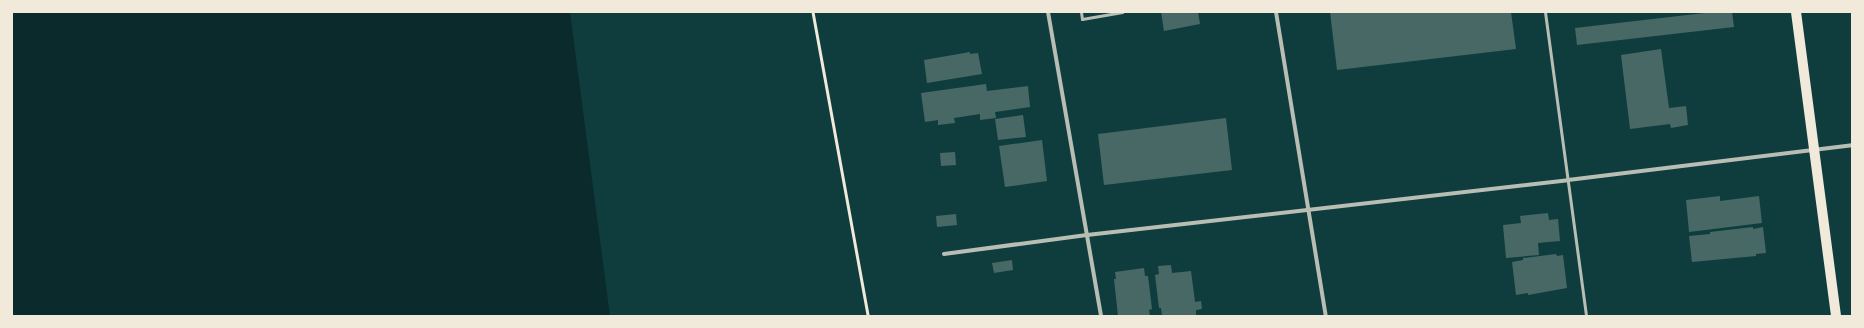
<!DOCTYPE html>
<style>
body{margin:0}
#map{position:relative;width:1864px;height:328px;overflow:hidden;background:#0f3d3e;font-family:"Nunito Sans",sans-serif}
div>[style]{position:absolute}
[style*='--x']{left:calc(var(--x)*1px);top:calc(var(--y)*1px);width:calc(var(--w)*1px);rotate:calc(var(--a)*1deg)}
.water>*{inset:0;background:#0a2a2b}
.building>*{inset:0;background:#486865}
.path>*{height:2.5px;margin:-1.25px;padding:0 1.25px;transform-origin:1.25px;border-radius:1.25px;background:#f1e9da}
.service>*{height:3px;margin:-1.5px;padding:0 1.5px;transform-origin:1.5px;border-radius:1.5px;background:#b8beb3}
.minor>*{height:4px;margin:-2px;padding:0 2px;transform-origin:2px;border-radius:2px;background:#b8beb3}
.primary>*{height:10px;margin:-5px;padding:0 5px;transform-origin:5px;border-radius:5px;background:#f1e9da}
span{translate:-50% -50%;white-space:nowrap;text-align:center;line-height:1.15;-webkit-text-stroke:4px #f1e9da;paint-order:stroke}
.frame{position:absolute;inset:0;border:13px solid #f1e9da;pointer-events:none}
</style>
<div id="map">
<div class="water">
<div style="clip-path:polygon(12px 12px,570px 12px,610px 316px,12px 316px)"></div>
</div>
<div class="building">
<div style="clip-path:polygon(1161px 12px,1198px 12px,1200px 24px,1164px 31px)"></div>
<div style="clip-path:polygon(1330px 12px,1511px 12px,1516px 49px,1337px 70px)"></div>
<div style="clip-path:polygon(1713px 12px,1732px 12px,1734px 27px,1577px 45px,1575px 28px)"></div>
<div style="clip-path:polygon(1661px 49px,1669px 108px,1686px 106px,1688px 125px,1671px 128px,1670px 124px,1630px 129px,1621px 55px)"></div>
<div style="clip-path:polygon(970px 52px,970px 54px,978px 53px,982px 74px,927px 83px,924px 60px)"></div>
<div style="clip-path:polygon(986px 84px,987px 91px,1028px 86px,1030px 107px,995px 112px,996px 118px,980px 120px,980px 114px,954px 118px,955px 123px,938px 125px,938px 120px,925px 122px,921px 93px)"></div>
<div style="clip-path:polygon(1023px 115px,1026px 137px,998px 140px,995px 119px)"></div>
<div style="clip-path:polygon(1226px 118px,1232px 170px,1104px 185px,1098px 134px)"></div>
<div style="clip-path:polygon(1042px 140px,1047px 181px,1005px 187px,999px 146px)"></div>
<div style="clip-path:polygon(955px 152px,956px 165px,941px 166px,940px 153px)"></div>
<div style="clip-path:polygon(1720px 196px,1720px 201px,1759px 196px,1762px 223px,1689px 232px,1686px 200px)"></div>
<div style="clip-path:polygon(1548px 213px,1549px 220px,1558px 219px,1560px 241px,1538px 243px,1539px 255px,1506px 258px,1503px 225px,1521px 223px,1520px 216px)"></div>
<div style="clip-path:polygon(956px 214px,957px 225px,937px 227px,936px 216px)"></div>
<div style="clip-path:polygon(1753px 227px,1753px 229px,1763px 227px,1766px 253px,1756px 254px,1756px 256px,1692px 262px,1689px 236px,1710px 234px,1710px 232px)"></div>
<div style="clip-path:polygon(1556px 254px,1557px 256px,1563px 255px,1567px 288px,1528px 295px,1528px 293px,1516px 295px,1512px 262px,1523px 260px,1523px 258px)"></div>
<div style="clip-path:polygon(1012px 260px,1013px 270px,994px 273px,992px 263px)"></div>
<div style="clip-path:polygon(1171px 265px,1172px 273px,1191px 271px,1195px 302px,1201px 301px,1202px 309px,1196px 310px,1196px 316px,1162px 316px,1161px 308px,1159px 308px,1155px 275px,1159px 274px,1158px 266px)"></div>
<div style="clip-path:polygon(1144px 268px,1145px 276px,1148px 276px,1152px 309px,1149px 310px,1150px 316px,1118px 316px,1114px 279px,1116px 279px,1115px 272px)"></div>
</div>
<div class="path">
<div style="--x:813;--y:12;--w:309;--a:79.7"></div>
</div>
<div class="service">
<div style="--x:1081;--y:12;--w:7;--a:82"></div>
<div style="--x:1082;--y:19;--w:41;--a:-9.9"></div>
<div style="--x:1545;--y:12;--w:307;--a:82.3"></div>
</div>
<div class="minor">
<div style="--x:1048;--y:12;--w:309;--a:80.1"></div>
<div style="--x:1276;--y:12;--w:308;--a:80.7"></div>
<div style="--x:944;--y:254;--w:144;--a:-7.6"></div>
<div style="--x:1087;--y:235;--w:484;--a:-6.5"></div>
<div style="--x:1568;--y:180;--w:286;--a:-7"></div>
</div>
<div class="primary">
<div style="--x:1796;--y:12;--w:307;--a:82.5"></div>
</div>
<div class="frame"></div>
</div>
